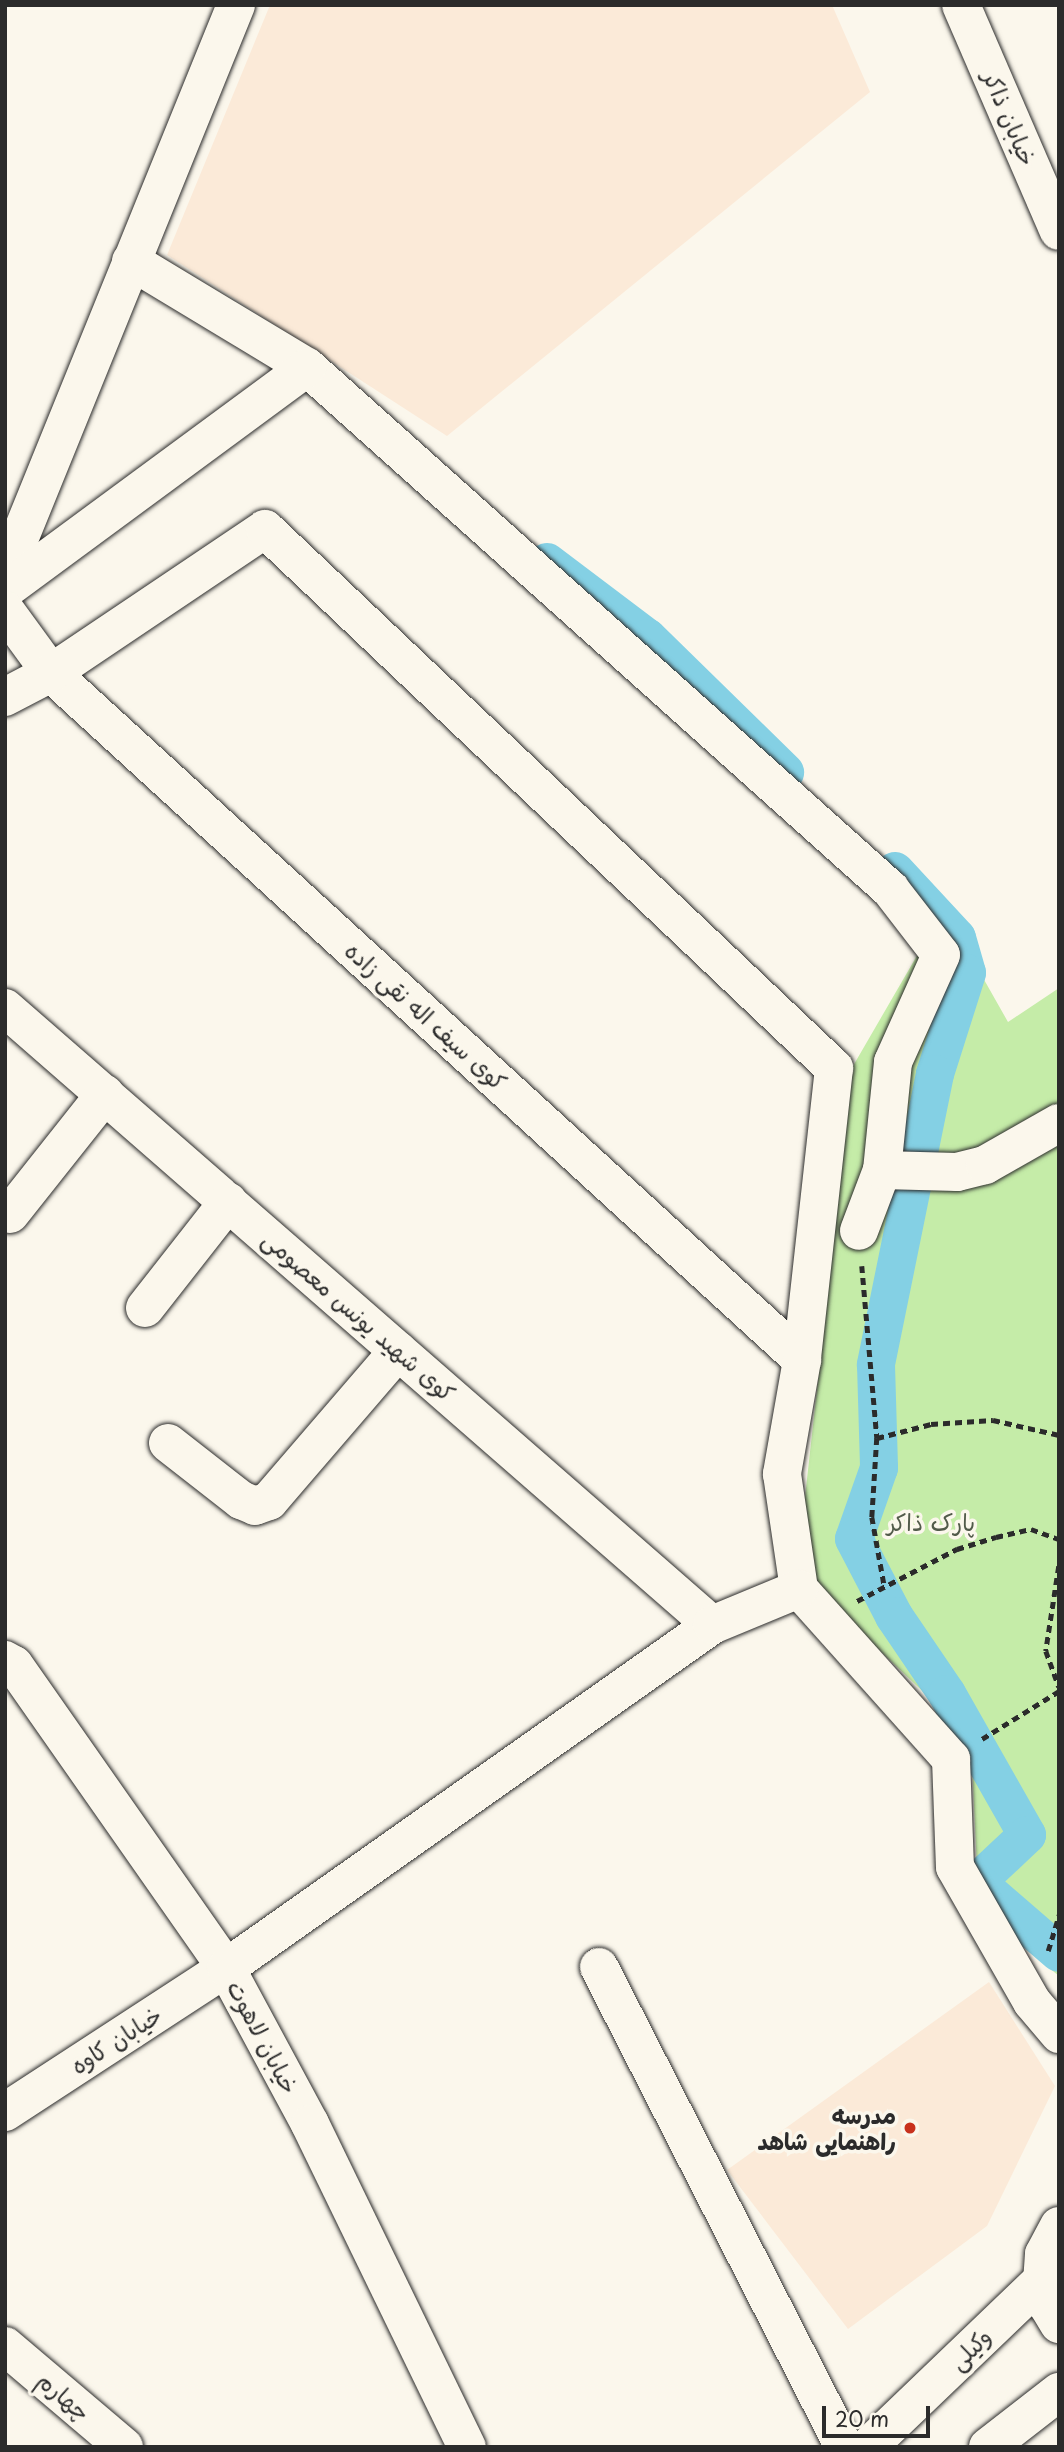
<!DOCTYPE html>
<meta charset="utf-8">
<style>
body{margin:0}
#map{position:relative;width:1064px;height:2452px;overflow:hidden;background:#fbf7ec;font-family:"Playpen Sans","Playpen Sans Arabic",sans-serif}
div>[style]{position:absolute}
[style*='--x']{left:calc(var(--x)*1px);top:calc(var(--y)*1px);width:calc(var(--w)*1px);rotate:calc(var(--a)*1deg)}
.built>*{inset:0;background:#fbead8}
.green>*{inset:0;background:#c5eca8}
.canal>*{height:38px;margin:-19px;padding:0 19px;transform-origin:19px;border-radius:19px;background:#84d0e4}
.path>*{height:4.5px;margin-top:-2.25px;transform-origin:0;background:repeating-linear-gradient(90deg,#2b2b2b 0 7px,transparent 0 12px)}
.roads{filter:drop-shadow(0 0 2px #2b2b2b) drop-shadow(0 0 2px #2b2b2b)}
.minor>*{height:38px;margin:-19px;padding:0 19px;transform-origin:19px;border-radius:19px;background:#fbf7ec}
.dots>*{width:19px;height:19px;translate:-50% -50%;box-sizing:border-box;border:4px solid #fbf7ec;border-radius:50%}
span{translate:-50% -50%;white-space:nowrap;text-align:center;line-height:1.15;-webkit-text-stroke:7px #fbf7ec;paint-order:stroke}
.street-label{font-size:23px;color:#2b2b2b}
.park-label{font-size:23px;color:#525b4a}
.poi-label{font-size:23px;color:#2b2b2b;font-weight:700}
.right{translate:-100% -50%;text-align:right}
.frame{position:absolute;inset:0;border:7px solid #2b2b2b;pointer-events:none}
.scale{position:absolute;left:822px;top:2406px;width:108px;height:32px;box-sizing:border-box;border:4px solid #2b2b2b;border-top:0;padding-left:9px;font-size:21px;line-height:24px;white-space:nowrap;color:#2b2b2b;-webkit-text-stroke:5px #fbf7ec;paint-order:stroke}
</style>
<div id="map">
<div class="built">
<div style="clip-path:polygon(270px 5px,832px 5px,870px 92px,447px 436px,167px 255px)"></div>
<div style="clip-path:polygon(989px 1982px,1055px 2086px,987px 2226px,848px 2329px,727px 2170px)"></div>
</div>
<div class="green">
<div style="clip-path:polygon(944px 909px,1008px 1022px,1059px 988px,1059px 1976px,1027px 1950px,977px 1869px,972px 1765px,956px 1723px,817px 1591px,801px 1533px,853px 1066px)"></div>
</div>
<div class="canal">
<div style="--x:547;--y:562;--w:126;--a:37"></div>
<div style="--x:648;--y:638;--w:192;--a:44.4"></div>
<div style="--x:895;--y:871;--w:91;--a:47.2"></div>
<div style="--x:957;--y:938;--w:36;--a:74"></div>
<div style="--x:967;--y:973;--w:106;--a:107.6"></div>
<div style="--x:935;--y:1074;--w:297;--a:101.5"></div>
<div style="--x:876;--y:1365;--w:103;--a:88.3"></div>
<div style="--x:879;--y:1468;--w:75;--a:109.4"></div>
<div style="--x:854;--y:1539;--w:87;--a:62.5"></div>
<div style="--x:894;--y:1616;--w:94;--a:55.8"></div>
<div style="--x:947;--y:1694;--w:162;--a:60.4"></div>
<div style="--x:1027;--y:1835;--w:69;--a:136.8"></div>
<div style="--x:977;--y:1882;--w:108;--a:40.9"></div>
</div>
<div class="path">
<div style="--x:862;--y:1266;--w:173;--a:85"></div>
<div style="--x:877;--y:1438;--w:79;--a:93.6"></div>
<div style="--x:872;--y:1517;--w:68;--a:79.8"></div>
<div style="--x:877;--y:1438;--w:56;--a:-14.5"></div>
<div style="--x:931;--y:1424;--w:62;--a:-3.7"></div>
<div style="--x:993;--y:1420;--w:68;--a:12.8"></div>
<div style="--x:1059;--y:1566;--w:86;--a:98.7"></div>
<div style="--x:1046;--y:1651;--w:38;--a:70"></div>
<div style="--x:857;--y:1601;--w:113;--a:-27.5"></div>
<div style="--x:957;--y:1549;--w:41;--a:-17.1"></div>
<div style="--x:996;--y:1537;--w:36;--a:-13"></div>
<div style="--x:1031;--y:1529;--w:30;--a:20"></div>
<div style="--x:982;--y:1739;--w:91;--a:-31.9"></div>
<div style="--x:1048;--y:1951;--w:38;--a:-73"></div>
</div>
<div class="roads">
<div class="minor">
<div style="--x:961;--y:5;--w:246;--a:66.6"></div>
<div style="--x:131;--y:261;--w:205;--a:31.1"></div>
<div style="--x:307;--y:367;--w:783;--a:41.84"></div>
<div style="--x:890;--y:889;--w:83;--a:52.3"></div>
<div style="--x:941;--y:955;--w:117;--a:114.2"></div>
<div style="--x:893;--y:1062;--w:109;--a:95.8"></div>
<div style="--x:882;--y:1170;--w:65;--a:110.7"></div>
<div style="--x:5;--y:574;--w:614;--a:-67.9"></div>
<div style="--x:5;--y:590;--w:375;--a:-36.4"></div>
<div style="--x:5;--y:610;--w:78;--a:53.9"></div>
<div style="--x:51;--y:673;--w:1018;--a:42.45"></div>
<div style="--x:5;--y:697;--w:52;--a:-27.6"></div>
<div style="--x:51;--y:673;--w:258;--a:-33.9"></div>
<div style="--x:265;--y:529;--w:784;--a:43.45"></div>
<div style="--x:834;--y:1068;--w:294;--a:96.3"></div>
<div style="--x:802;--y:1360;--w:116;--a:100"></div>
<div style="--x:782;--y:1474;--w:116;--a:81.6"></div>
<div style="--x:799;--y:1589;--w:228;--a:48.2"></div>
<div style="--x:951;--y:1759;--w:108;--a:87.9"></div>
<div style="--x:955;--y:1867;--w:155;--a:60.3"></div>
<div style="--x:1032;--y:2002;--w:42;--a:49.8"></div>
<div style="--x:5;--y:1008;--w:938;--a:41.11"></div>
<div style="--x:882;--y:1170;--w:75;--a:1.5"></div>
<div style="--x:957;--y:1172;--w:29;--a:-14"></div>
<div style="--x:985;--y:1165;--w:85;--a:-29.6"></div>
<div style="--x:10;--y:1214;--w:153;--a:-51.6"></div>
<div style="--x:145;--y:1308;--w:135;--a:-51.9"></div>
<div style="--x:168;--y:1443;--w:93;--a:38"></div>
<div style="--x:241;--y:1500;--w:15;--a:23"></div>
<div style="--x:255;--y:1506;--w:15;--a:-20"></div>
<div style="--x:269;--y:1501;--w:198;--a:-49.3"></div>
<div style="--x:5;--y:1660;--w:10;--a:29"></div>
<div style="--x:14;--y:1665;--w:370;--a:55"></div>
<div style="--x:226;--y:1968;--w:177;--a:61.7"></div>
<div style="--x:310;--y:2124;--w:359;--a:64.1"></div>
<div style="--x:599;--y:1967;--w:539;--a:62.96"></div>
<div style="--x:5;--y:2112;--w:264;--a:-33.1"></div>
<div style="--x:226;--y:1968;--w:595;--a:-35.21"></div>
<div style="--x:712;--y:1625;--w:94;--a:-22.5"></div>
<div style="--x:1059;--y:2226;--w:32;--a:118"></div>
<div style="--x:1044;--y:2254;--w:26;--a:94"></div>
<div style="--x:1042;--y:2280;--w:27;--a:77"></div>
<div style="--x:1048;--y:2306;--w:21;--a:59"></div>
<div style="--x:5;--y:2346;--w:156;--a:40.3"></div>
<div style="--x:868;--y:2447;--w:241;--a:-43.8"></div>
<div style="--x:988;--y:2447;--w:90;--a:-37.8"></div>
</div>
</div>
<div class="dots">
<div style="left:910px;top:2128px;background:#c8321e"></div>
</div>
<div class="street-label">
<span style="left:1010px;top:118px;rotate:67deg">خیابان ذاکر</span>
<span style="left:426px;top:1016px;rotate:42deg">کوی سیف اله نقی زاده</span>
<span style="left:359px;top:1316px;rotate:41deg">کوی شهید یونس معصومی</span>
<span style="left:263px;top:2037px;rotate:62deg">خیابان لاهوت</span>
<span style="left:116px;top:2040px;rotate:-33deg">خیابان کاوه</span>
<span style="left:970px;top:2349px;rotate:-44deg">وکیلی</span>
<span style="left:64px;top:2396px;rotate:40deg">چهارم</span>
</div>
<div class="park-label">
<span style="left:931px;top:1522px">پارک ذاکر</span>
</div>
<div class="poi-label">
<span class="right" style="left:896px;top:2128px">مدرسه<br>راهنمایی شاهد</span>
</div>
<div class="frame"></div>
<div class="scale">20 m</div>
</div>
